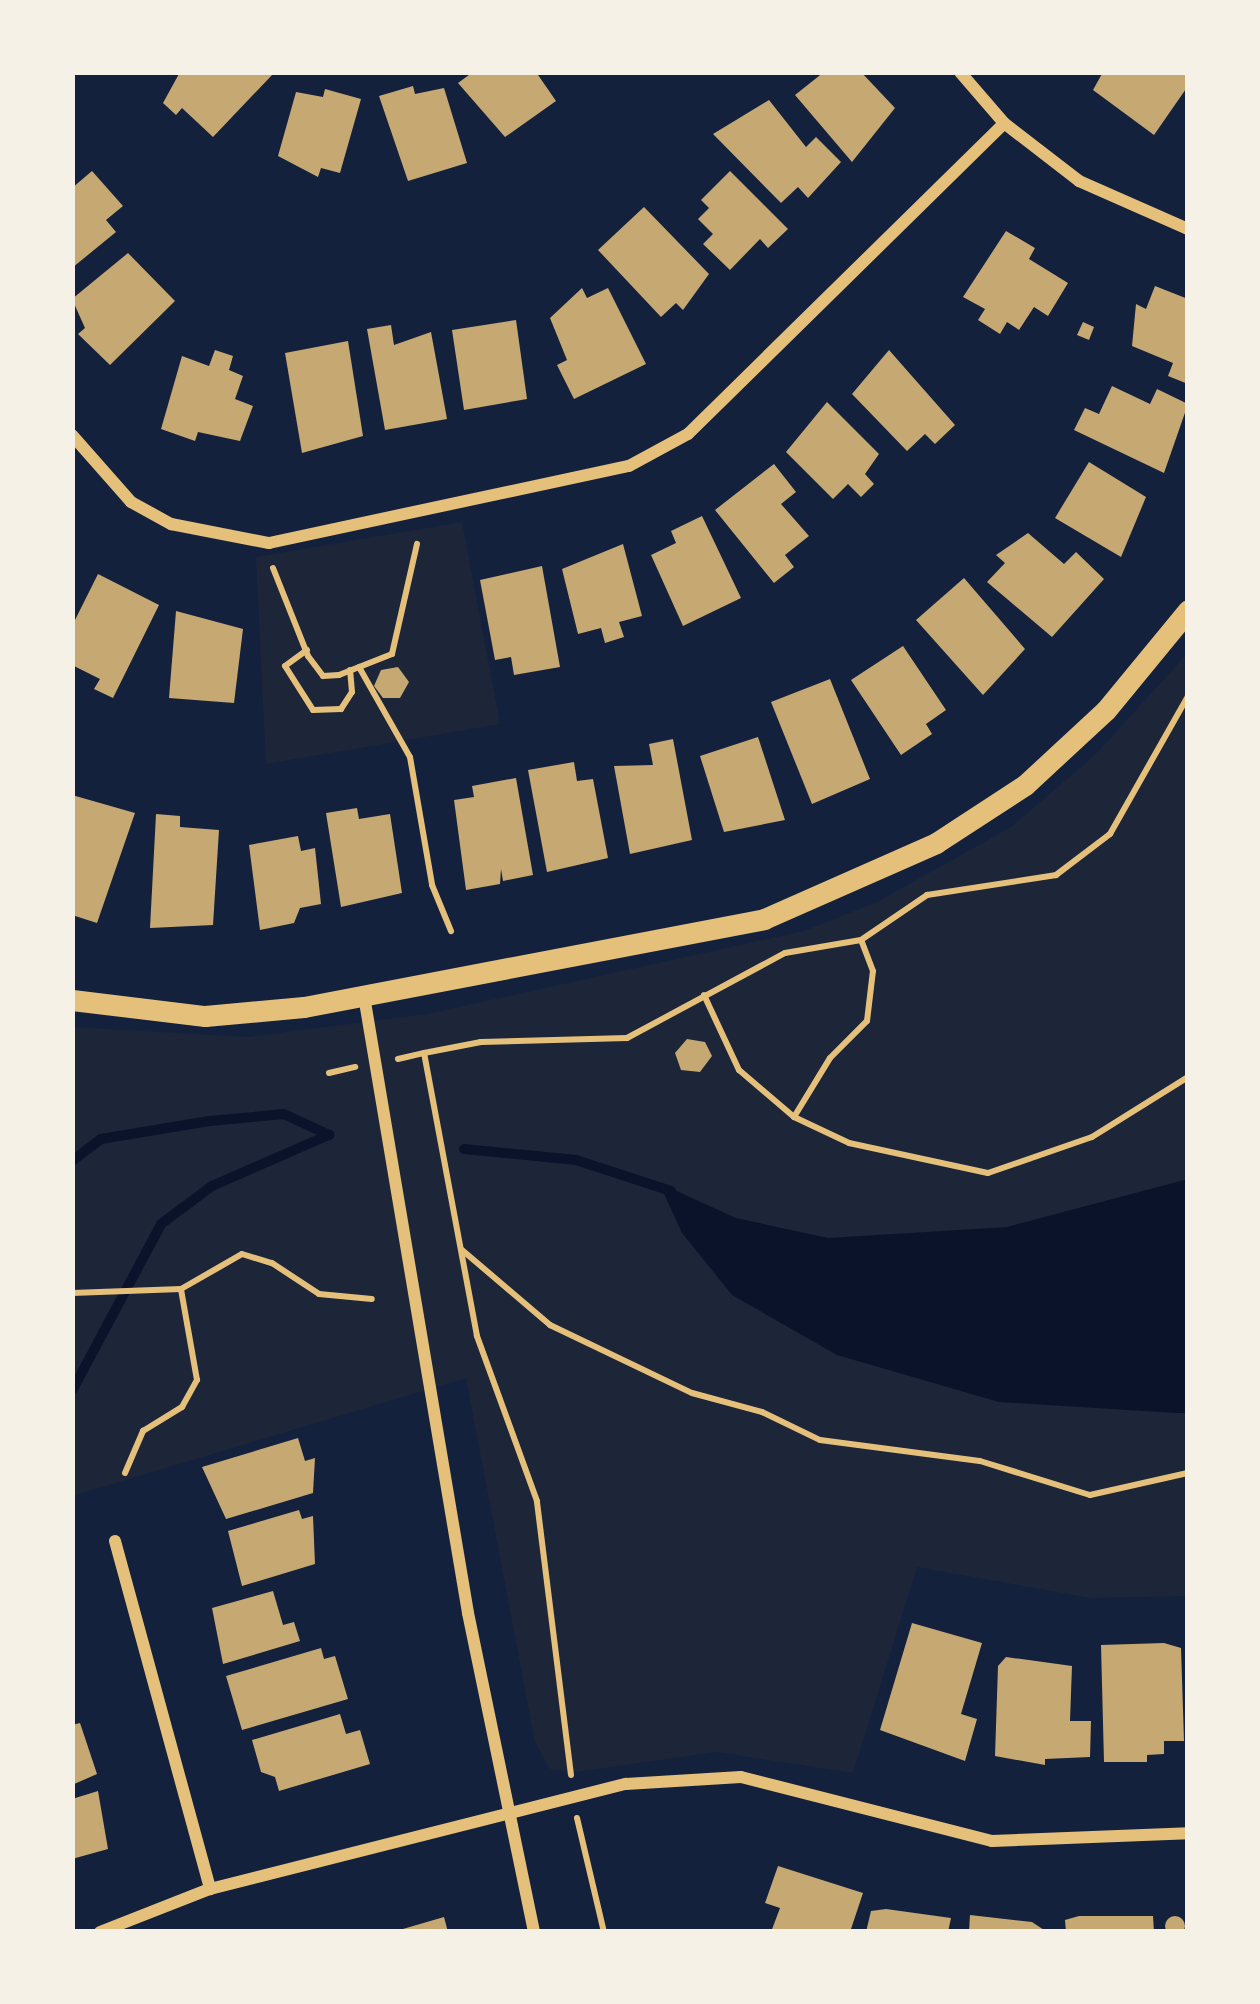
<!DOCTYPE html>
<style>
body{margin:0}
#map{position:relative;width:1260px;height:2004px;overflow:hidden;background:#14213d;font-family:"IBM Plex Sans",sans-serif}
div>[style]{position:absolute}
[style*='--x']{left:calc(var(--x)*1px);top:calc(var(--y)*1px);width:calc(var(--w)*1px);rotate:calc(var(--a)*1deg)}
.green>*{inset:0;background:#1d2539}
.water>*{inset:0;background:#0b132b}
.stream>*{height:10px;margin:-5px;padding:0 5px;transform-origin:5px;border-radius:5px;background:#0b132b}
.building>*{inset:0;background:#c6a872}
.round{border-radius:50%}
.path>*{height:6px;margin:-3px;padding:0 3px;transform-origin:3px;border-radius:3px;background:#e5c07b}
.minor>*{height:12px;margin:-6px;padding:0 6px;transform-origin:6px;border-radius:6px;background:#e5c07b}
.tertiary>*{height:21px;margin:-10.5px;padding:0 10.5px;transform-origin:10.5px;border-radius:10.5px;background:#e5c07b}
span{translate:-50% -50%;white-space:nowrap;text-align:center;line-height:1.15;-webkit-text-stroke:9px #f6f1e7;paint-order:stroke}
.frame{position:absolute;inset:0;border:75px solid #f6f1e7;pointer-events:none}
</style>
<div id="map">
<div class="green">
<div style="clip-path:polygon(462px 522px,500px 724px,266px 764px,256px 557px)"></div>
<div style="clip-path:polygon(1188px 653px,1188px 1596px,1090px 1598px,917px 1567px,853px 1773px,716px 1752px,576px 1772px,550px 1769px,535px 1742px,466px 1378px,72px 1496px,72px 1027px,248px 1037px,427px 1014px,804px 931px,877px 902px,1011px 827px,1095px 755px)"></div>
</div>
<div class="water">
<div style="clip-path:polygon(1188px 1179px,1188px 1413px,1176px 1413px,999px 1402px,837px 1355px,732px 1295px,682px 1233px,659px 1183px,736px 1218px,828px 1238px,1007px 1227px)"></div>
</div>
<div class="stream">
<div style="--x:464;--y:1149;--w:113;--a:5.6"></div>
<div style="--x:576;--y:1160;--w:100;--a:18.1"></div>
<div style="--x:72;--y:1161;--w:36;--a:-37"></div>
<div style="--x:101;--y:1139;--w:110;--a:-9.4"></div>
<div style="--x:210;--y:1121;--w:74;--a:-5.4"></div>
<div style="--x:284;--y:1114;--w:50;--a:25"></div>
<div style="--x:72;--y:1391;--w:189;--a:-61.9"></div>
<div style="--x:161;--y:1224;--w:64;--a:-36.7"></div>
<div style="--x:212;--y:1186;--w:128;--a:-23.6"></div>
</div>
<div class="building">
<div style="clip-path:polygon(180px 72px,270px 72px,273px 74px,213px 137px,182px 108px,176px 115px,163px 103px)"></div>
<div style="clip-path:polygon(473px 72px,536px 72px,556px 101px,505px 137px,458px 83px)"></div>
<div style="clip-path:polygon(824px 72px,861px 72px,895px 108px,852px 162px,795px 95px)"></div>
<div style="clip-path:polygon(1103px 72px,1188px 72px,1188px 86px,1154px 135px,1093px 90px)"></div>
<div style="clip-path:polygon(413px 86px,415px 94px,444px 88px,467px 163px,408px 181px,379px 96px)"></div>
<div style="clip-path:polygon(325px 89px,361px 99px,340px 173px,321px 168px,318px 177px,278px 156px,296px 92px,323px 97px)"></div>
<div style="clip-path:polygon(769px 100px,806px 147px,816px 137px,841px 162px,808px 198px,798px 187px,781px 203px,713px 134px)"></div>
<div style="clip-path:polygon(92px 171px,123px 206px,106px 220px,116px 232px,72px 268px,72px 188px)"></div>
<div style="clip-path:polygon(730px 171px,788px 229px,768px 248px,760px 239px,730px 270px,703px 244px,713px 234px,698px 219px,709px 208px,701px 200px)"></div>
<div style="clip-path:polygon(644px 207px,709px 274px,683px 310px,676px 303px,661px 317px,598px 250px)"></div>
<div style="clip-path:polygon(1006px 231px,1035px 248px,1029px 259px,1068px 283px,1048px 316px,1034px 307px,1019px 330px,1007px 322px,1000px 334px,978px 320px,985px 309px,963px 297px)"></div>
<div style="clip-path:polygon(128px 253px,175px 301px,110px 365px,78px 334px,85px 328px,72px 299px)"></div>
<div style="clip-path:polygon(1155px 286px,1188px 299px,1188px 384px,1168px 376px,1173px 363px,1132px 346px,1136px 304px,1146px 309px)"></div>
<div style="clip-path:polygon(582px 288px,587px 298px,608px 288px,646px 364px,574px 399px,557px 365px,567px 360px,550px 318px)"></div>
<div style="clip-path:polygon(516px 320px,527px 399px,464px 410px,452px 330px)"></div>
<div style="clip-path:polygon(1083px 322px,1094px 327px,1089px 340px,1077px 335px)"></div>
<div style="clip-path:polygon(391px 325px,394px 345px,431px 332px,447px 419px,385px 430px,367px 329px)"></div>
<div style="clip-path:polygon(348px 341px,363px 436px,302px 453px,285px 353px)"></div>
<div style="clip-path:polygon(215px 350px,233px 356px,229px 370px,243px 376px,235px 399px,253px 406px,240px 441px,198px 432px,195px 441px,161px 429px,182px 356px,209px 366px)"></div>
<div style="clip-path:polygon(889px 350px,955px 425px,935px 444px,925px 434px,907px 451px,852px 394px)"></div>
<div style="clip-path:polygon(1112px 386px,1150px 404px,1157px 389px,1188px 404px,1164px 473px,1074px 430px,1085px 408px,1099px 414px)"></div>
<div style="clip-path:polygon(827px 402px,879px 454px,865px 474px,874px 484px,861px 497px,848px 484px,833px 499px,786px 452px)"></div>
<div style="clip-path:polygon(1089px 462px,1146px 497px,1121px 557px,1055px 518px)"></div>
<div style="clip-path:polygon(774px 464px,796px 492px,781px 504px,809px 536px,785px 555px,794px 567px,774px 583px,715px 510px)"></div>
<div style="clip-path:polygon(702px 516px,741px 598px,683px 626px,651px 555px,676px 543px,671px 531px)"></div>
<div style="clip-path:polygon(1028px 533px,1064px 564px,1076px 552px,1104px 579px,1052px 637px,987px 582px,1005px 563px,996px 555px)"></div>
<div style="clip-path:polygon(623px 544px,642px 616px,619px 622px,624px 637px,605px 643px,601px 628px,578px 634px,562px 569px)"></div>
<div style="clip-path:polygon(542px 566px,560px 667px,514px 675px,511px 657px,495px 660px,480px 580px)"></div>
<div style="clip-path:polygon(98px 574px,159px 605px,113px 698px,94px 689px,100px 679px,72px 665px,72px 626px)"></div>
<div style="clip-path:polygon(964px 578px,1025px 649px,983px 695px,916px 620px)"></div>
<div style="clip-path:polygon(176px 611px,243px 629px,234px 703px,169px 698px)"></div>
<div style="clip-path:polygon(903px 646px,946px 710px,926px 724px,932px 734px,901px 755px,851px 680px)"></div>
<div style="clip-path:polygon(398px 667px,409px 682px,400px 698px,383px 698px,374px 686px,381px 670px)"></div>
<div style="clip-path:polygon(830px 679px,870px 779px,812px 804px,771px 702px)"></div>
<div style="clip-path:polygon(758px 737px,785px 820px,724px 832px,700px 756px)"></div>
<div style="clip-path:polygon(673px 739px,692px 840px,630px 854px,614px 766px,653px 765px,649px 744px)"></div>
<div style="clip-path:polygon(574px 762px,577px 781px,593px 779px,608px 858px,547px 872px,528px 770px)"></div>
<div style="clip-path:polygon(516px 778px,533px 875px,503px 881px,501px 869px,500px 884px,466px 890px,454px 800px,474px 797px,472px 786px)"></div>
<div style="clip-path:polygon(72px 795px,135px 813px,97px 923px,72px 915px)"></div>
<div style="clip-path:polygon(357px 808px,359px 819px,390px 814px,402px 893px,341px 907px,326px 813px)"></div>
<div style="clip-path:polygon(156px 814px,180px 816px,180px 827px,219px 830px,213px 925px,150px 928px)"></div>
<div style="clip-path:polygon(298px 836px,301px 851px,315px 848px,321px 904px,300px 908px,294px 923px,260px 930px,249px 845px)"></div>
<div style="clip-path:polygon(687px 1039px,705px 1042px,712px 1056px,700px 1072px,681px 1070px,675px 1053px)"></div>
<div style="clip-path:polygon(298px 1438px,305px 1461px,315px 1458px,313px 1493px,226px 1519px,202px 1467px)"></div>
<div style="clip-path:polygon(299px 1510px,302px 1519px,313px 1516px,315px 1564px,242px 1586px,228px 1531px)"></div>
<div style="clip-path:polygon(273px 1591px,283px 1625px,294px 1622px,300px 1641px,223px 1664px,212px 1608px)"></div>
<div style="clip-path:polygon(912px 1623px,982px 1643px,961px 1714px,977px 1719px,965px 1761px,880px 1730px)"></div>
<div style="clip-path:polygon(1164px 1643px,1181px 1648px,1184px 1741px,1164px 1741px,1164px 1754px,1147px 1755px,1147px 1762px,1104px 1762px,1101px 1645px)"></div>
<div style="clip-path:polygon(321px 1648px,324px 1659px,335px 1656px,348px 1699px,242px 1730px,226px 1676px)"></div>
<div style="clip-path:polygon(1006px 1657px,1072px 1666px,1070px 1721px,1091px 1721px,1090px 1757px,1045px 1759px,1045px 1765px,995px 1756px,998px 1666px)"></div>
<div style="clip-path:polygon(340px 1714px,346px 1734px,360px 1730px,370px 1764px,279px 1791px,275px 1777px,261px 1772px,252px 1740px)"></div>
<div style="clip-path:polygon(80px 1723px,97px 1774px,72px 1785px,72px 1725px)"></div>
<div style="clip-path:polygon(98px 1791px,108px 1849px,72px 1859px,72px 1799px)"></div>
<div style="clip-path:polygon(778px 1866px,863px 1893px,850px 1932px,771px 1932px,780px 1908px,765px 1903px)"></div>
<div style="clip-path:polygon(886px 1909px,951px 1918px,948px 1932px,866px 1932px,871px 1911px)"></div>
<div style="clip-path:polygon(970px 1915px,1032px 1922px,1047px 1932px,969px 1932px)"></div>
<div style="clip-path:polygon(1153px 1916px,1154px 1932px,1066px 1932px,1065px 1920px,1079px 1916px)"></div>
<div class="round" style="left:1165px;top:1916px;width:20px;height:20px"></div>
<div style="clip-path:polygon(444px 1917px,448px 1932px,396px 1932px,396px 1931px)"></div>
</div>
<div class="path">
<div style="--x:273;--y:568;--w:95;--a:68.3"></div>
<div style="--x:308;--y:656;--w:25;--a:53"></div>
<div style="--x:323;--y:676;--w:16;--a:-4"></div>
<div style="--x:339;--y:675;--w:57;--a:-21.6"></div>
<div style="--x:392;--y:654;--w:113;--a:-77.2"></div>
<div style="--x:307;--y:650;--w:27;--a:144"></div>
<div style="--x:285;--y:666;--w:52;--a:57.5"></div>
<div style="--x:313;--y:710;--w:28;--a:-2"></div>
<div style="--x:341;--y:709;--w:20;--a:-57"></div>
<div style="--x:352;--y:692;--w:22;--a:-95"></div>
<div style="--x:359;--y:667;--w:103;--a:60.5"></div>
<div style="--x:410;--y:757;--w:130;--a:80.2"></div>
<div style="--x:432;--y:885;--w:50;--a:67.6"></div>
<div style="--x:704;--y:995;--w:83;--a:65"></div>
<div style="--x:739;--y:1070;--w:72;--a:40.5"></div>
<div style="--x:794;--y:1117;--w:61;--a:25.3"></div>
<div style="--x:849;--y:1143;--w:142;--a:12.2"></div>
<div style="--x:988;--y:1173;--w:110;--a:-19.1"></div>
<div style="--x:1092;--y:1137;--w:113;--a:-32"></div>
<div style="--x:398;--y:1059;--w:27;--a:-13"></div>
<div style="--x:329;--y:1073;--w:27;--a:-13"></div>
<div style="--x:794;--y:1117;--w:69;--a:-58.6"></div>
<div style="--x:830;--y:1058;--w:52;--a:-45"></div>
<div style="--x:867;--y:1021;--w:50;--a:-83.2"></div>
<div style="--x:873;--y:971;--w:33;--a:-111"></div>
<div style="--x:462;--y:1250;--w:116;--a:40.4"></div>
<div style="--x:550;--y:1325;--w:157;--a:25.6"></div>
<div style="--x:692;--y:1393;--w:73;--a:15.2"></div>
<div style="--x:762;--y:1412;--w:64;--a:25.8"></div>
<div style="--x:820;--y:1440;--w:161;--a:7.5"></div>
<div style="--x:980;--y:1461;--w:115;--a:17.2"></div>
<div style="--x:1090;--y:1495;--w:100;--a:-12.7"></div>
<div style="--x:72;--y:1293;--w:109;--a:-2.1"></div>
<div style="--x:181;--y:1289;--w:70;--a:-29.8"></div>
<div style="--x:242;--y:1254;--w:31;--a:17"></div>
<div style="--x:272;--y:1263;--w:56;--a:33.4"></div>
<div style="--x:319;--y:1294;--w:53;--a:5.4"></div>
<div style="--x:125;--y:1473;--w:46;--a:-66.8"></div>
<div style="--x:143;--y:1431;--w:46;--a:-31.6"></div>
<div style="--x:182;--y:1407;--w:31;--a:-61"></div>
<div style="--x:197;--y:1380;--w:92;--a:-100"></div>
<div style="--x:571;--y:1775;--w:276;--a:-97.1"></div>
<div style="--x:537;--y:1501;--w:176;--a:-110"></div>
<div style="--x:477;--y:1336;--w:288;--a:-100.6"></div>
<div style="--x:424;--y:1053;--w:58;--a:-10.9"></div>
<div style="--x:481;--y:1042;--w:146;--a:-1.6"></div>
<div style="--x:627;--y:1038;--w:179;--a:-28.3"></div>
<div style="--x:785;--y:953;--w:77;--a:-9.7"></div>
<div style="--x:861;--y:940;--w:80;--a:-34.3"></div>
<div style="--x:927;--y:895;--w:131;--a:-8.8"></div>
<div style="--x:1056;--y:875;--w:68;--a:-37.2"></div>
<div style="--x:1110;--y:834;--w:159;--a:-60.5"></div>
<div style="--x:577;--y:1818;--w:117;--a:76.7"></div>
</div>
<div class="minor">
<div style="--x:960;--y:72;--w:67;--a:49.2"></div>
<div style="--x:1004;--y:123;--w:95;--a:37.7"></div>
<div style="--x:1079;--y:181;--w:119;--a:23.8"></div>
<div style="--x:72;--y:435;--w:89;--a:48.6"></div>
<div style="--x:131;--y:502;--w:46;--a:28.8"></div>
<div style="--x:171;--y:524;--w:100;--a:11"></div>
<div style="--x:269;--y:543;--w:368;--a:-12.1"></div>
<div style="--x:629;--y:466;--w:67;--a:-28.5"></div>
<div style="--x:688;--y:434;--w:443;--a:-44.5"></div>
<div style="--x:364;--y:996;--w:626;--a:80.43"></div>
<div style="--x:468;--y:1613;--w:326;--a:78.3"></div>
<div style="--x:115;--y:1541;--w:361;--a:74.7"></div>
<div style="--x:100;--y:1932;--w:118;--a:-21.4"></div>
<div style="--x:210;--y:1889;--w:429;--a:-14.2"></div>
<div style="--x:626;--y:1784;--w:115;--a:-3.5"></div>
<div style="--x:741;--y:1777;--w:259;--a:14.3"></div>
<div style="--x:992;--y:1841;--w:196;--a:-2.3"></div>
</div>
<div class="tertiary">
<div style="--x:72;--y:1000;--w:134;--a:6.9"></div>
<div style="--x:205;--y:1016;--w:99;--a:-5.2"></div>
<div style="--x:304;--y:1007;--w:468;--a:-10.8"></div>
<div style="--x:764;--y:919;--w:188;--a:-23.8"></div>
<div style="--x:936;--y:843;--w:106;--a:-33.1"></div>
<div style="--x:1025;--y:785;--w:110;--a:-42.8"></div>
<div style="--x:1106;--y:710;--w:129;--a:-50.6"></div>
</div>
<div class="frame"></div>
</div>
